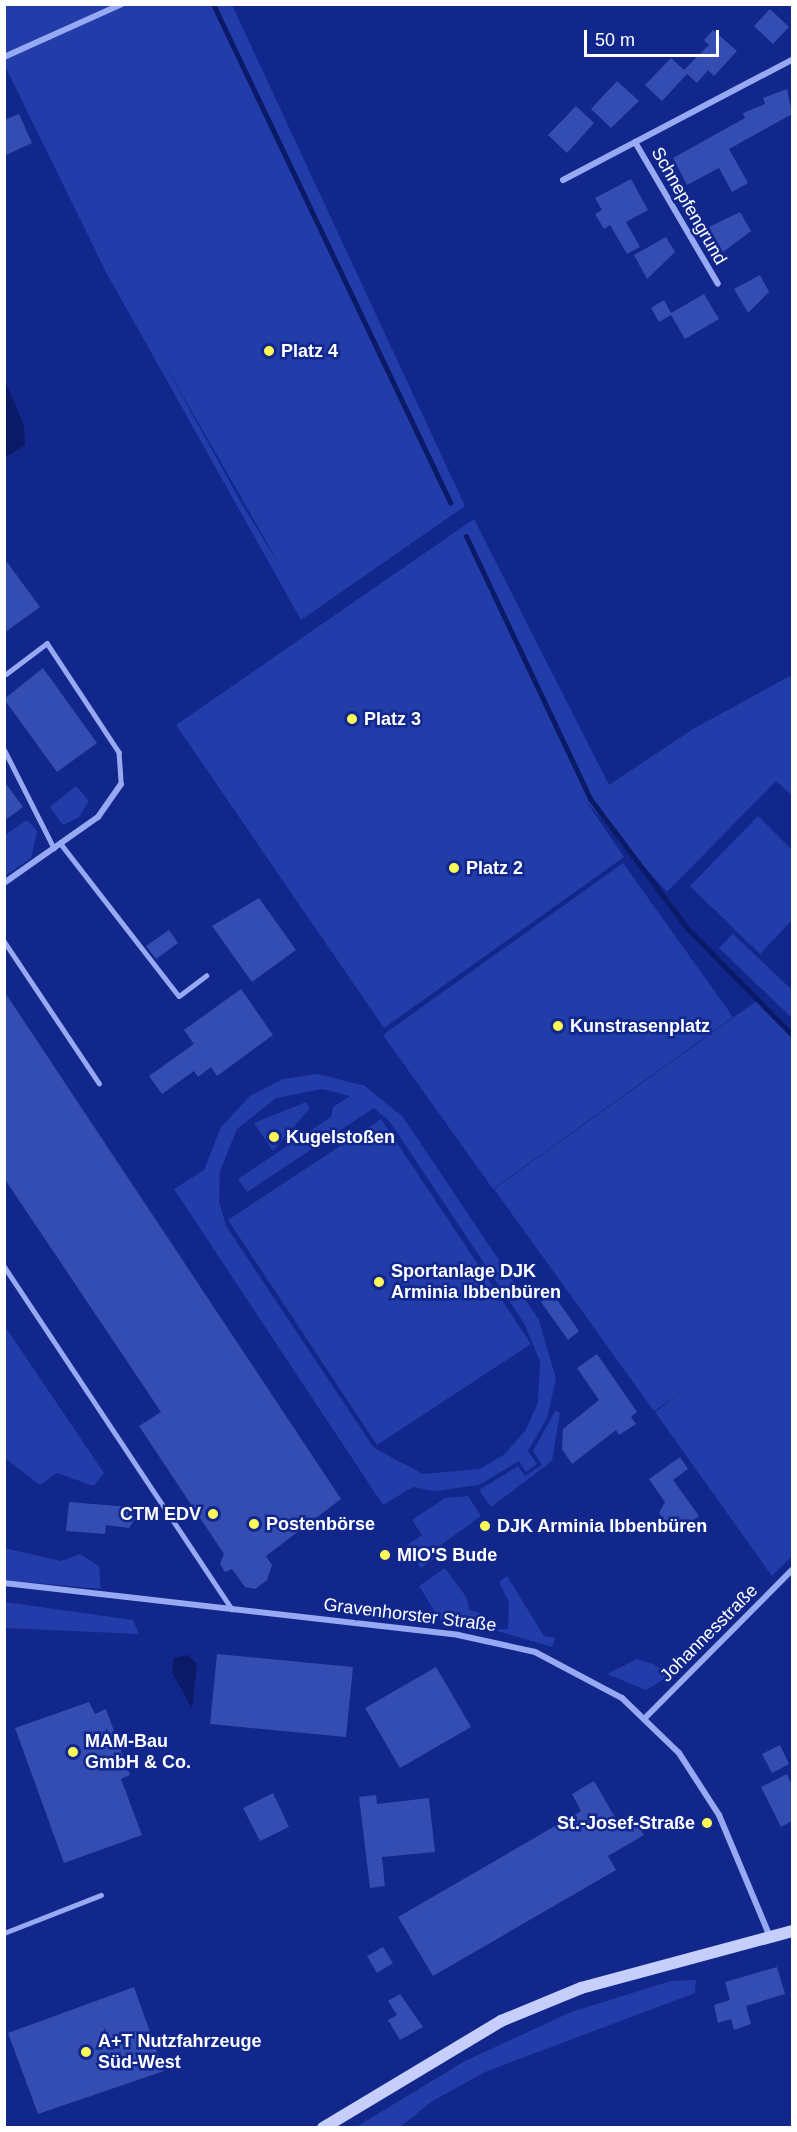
<!DOCTYPE html>
<meta charset="utf-8">
<style>
body{margin:0}
#map{position:relative;width:797px;height:2132px;overflow:hidden;background:#11278b;font-family:Arial,sans-serif}
div>[style]{position:absolute}
[style*='--x']{left:calc(var(--x)*1px);top:calc(var(--y)*1px);width:calc(var(--w)*1px);rotate:calc(var(--a)*1deg)}
.green>*{inset:0;background:#223daa}
.water>*{inset:0;background:#0a1a67}
.stream>*{height:5px;margin:-2.5px;padding:0 2.5px;transform-origin:2.5px;border-radius:2.5px;background:#0a1a67}
.building>*{inset:0;background:#344db3}
.lane>*{height:4.5px;margin:-2.25px;padding:0 2.25px;transform-origin:2.25px;border-radius:2.25px;background:#97a9f2}
.street>*{height:6px;margin:-3px;padding:0 3px;transform-origin:3px;border-radius:3px;background:#97a9f2}
.secondary>*{height:12px;margin:-6px;padding:0 6px;transform-origin:6px;border-radius:6px;background:#c6cffc}
.dots>*{width:16px;height:16px;translate:-50% -50%;box-sizing:border-box;border:3px solid #11278b;border-radius:50%}
span{translate:-50% -50%;white-space:nowrap;text-align:center;line-height:1.15;-webkit-text-stroke:5px #11278b;paint-order:stroke}
.street-label{font-size:18px;color:#fff}
.poi-label{font-size:18px;color:#fff;font-weight:700}
.left{translate:0 -50%;text-align:left}
.right{translate:-100% -50%;text-align:right}
.frame{position:absolute;inset:0;border:6px solid #fff;pointer-events:none}
.scale{position:absolute;left:584px;top:30px;width:135px;height:27px;box-sizing:border-box;border:3px solid #fff;border-top:0;padding-left:8px;font-size:18px;line-height:21px;white-space:nowrap;color:#fff;-webkit-text-stroke:4px #11278b;paint-order:stroke}
</style>
<div id="map">
<div class="green">
<div style="clip-path:polygon(evenodd,4px 5px,232px 5px,465px 506px,301px 620px,106px 272px,5px 66px,4px 5px,158px 352px,282px 569px,243px 506px,158px 352px)"></div>
<div style="clip-path:polygon(474px 519px,609px 785px,693px 729px,792px 675px,792px 796px,776px 781px,667px 892px,586px 801px,624px 857px,384px 1028px,176px 725px)"></div>
<div style="clip-path:polygon(76px 786px,89px 801px,79px 817px,63px 825px,50px 807px)"></div>
<div style="clip-path:polygon(758px 816px,792px 850px,792px 920px,760px 954px,690px 886px)"></div>
<div style="clip-path:polygon(27px 820px,37px 831px,31px 858px,5px 876px,5px 835px)"></div>
<div style="clip-path:polygon(623px 863px,733px 1017px,493px 1189px,383px 1035px)"></div>
<div style="clip-path:polygon(733px 934px,792px 990px,792px 1018px,719px 948px)"></div>
<div style="clip-path:polygon(758px 1000px,792px 1038px,792px 1556px,772px 1576px,655px 1412px,681px 1393px,654px 1411px,494px 1189px)"></div>
<div style="clip-path:polygon(evenodd,318px 1074px,365px 1086px,403px 1117px,539px 1320px,556px 1379px,547px 1418px,528px 1451px,537px 1464px,526px 1472px,519px 1461px,479px 1485px,435px 1491px,413px 1487px,383px 1505px,174px 1189px,204px 1170px,221px 1127px,250px 1096px,283px 1079px,318px 1074px,322px 1089px,350px 1096px,333px 1107px,331px 1117px,238px 1179px,247px 1192px,374px 1108px,390px 1122px,524px 1323px,540px 1361px,538px 1403px,525px 1431px,505px 1454px,480px 1469px,423px 1474px,374px 1448px,226px 1226px,219px 1201px,220px 1171px,237px 1129px,276px 1098px,322px 1089px)"></div>
<div style="clip-path:polygon(306px 1102px,310px 1108px,273px 1151px,254px 1123px)"></div>
<div style="clip-path:polygon(381px 1119px,531px 1344px,377px 1445px,228px 1220px)"></div>
<div style="clip-path:polygon(6px 1328px,104px 1473px,94px 1486px,57px 1473px,40px 1485px,5px 1458px)"></div>
<div style="clip-path:polygon(555px 1411px,560px 1412px,552px 1461px,491px 1507px,479px 1490px,518px 1466px,525px 1476px,542px 1465px,533px 1451px)"></div>
<div style="clip-path:polygon(468px 1496px,481px 1516px,441px 1545px,445px 1551px,421px 1568px,406px 1546px,422px 1535px,412px 1520px,445px 1498px)"></div>
<div style="clip-path:polygon(4px 1548px,61px 1561px,80px 1554px,99px 1566px,101px 1589px,5px 1580px)"></div>
<div style="clip-path:polygon(445px 1568px,467px 1598px,469px 1610px,480px 1613px,474px 1628px,442px 1623px,419px 1586px)"></div>
<div style="clip-path:polygon(507px 1576px,544px 1636px,555px 1638px,552px 1647px,494px 1630px,508px 1629px,509px 1602px,499px 1582px)"></div>
<div style="clip-path:polygon(5px 1602px,133px 1620px,139px 1634px,5px 1628px)"></div>
<div style="clip-path:polygon(637px 1659px,653px 1664px,671px 1675px,646px 1690px,607px 1674px)"></div>
<div style="clip-path:polygon(696px 1980px,695px 1993px,485px 2072px,431px 2102px,400px 2127px,356px 2127px,465px 2061px,571px 2012px,671px 1981px)"></div>
</div>
<div class="water">
<div style="clip-path:polygon(5px 381px,24px 425px,25px 445px,5px 458px)"></div>
<div style="clip-path:polygon(188px 1655px,197px 1664px,192px 1709px,172px 1672px,174px 1658px)"></div>
</div>
<div class="stream">
<div style="--x:213;--y:4;--w:552;--a:64.55"></div>
<div style="--x:466;--y:536;--w:292;--a:64.7"></div>
<div style="--x:591;--y:800;--w:161;--a:53.1"></div>
<div style="--x:688;--y:929;--w:148;--a:45.5"></div>
</div>
<div class="building">
<div style="clip-path:polygon(770px 9px,789px 27px,773px 44px,754px 26px)"></div>
<div style="clip-path:polygon(713px 30px,737px 51px,714px 76px,708px 70px,697px 83px,687px 74px,662px 101px,645px 85px,671px 58px,684px 70px,709px 45px,704px 40px)"></div>
<div style="clip-path:polygon(617px 81px,639px 101px,611px 128px,591px 109px)"></div>
<div style="clip-path:polygon(787px 89px,792px 114px,729px 149px,748px 183px,732px 192px,719px 168px,687px 185px,673px 158px,745px 118px,743px 113px,765px 104px,763px 98px)"></div>
<div style="clip-path:polygon(576px 106px,594px 123px,567px 153px,548px 135px)"></div>
<div style="clip-path:polygon(19px 114px,32px 143px,4px 156px,4px 120px)"></div>
<div style="clip-path:polygon(631px 179px,648px 210px,626px 222px,640px 247px,627px 254px,610px 225px,604px 229px,595px 214px,602px 210px,595px 198px)"></div>
<div style="clip-path:polygon(740px 212px,751px 231px,723px 252px,709px 227px)"></div>
<div style="clip-path:polygon(666px 237px,675px 252px,647px 279px,634px 255px)"></div>
<div style="clip-path:polygon(760px 275px,769px 292px,748px 313px,734px 289px)"></div>
<div style="clip-path:polygon(704px 294px,719px 319px,685px 339px,671px 315px,659px 322px,651px 308px,664px 300px,671px 313px)"></div>
<div style="clip-path:polygon(4px 558px,40px 607px,4px 633px)"></div>
<div style="clip-path:polygon(43px 668px,97px 743px,57px 772px,4px 699px)"></div>
<div style="clip-path:polygon(4px 781px,23px 807px,4px 821px)"></div>
<div style="clip-path:polygon(259px 898px,296px 950px,252px 982px,212px 926px)"></div>
<div style="clip-path:polygon(169px 930px,178px 943px,156px 959px,146px 946px)"></div>
<div style="clip-path:polygon(241px 989px,273px 1035px,217px 1076px,211px 1067px,198px 1077px,194px 1071px,162px 1094px,149px 1076px,194px 1044px,184px 1030px)"></div>
<div style="clip-path:polygon(4px 991px,341px 1499px,266px 1556px,272px 1565px,267px 1580px,255px 1589px,245px 1587px,232px 1569px,225px 1572px,220px 1564px,224px 1554px,139px 1426px,161px 1412px,4px 1178px)"></div>
<div style="clip-path:polygon(553px 1294px,579px 1331px,568px 1340px,541px 1302px)"></div>
<div style="clip-path:polygon(597px 1354px,637px 1412px,631px 1417px,636px 1424px,619px 1435px,616px 1430px,572px 1464px,562px 1449px,563px 1429px,599px 1400px,577px 1368px)"></div>
<div style="clip-path:polygon(680px 1457px,688px 1469px,673px 1480px,699px 1516px,674px 1534px,659px 1513px,665px 1502px,649px 1479px)"></div>
<div style="clip-path:polygon(69px 1502px,129px 1507px,136px 1517px,129px 1528px,106px 1525px,105px 1534px,66px 1531px)"></div>
<div style="clip-path:polygon(217px 1654px,353px 1667px,346px 1737px,210px 1724px)"></div>
<div style="clip-path:polygon(436px 1667px,471px 1727px,400px 1768px,365px 1708px)"></div>
<div style="clip-path:polygon(89px 1702px,95px 1714px,106px 1709px,130px 1775px,121px 1779px,142px 1835px,64px 1863px,15px 1728px)"></div>
<div style="clip-path:polygon(780px 1745px,789px 1764px,772px 1773px,762px 1754px)"></div>
<div style="clip-path:polygon(787px 1774px,792px 1786px,792px 1821px,781px 1827px,761px 1787px)"></div>
<div style="clip-path:polygon(594px 1781px,617px 1821px,631px 1813px,644px 1835px,608px 1856px,616px 1870px,433px 1976px,398px 1917px,581px 1811px,572px 1794px)"></div>
<div style="clip-path:polygon(273px 1793px,289px 1827px,260px 1841px,243px 1808px)"></div>
<div style="clip-path:polygon(376px 1795px,377px 1804px,429px 1798px,435px 1852px,382px 1857px,385px 1886px,370px 1888px,359px 1797px)"></div>
<div style="clip-path:polygon(383px 1947px,393px 1963px,377px 1973px,367px 1956px)"></div>
<div style="clip-path:polygon(777px 1967px,785px 1994px,746px 2006px,751px 2024px,734px 2030px,731px 2019px,718px 2023px,714px 2005px,730px 2000px,725px 1982px)"></div>
<div style="clip-path:polygon(134px 1987px,164px 2071px,38px 2114px,8px 2033px)"></div>
<div style="clip-path:polygon(400px 1994px,423px 2027px,400px 2040px,388px 2020px,397px 2015px,388px 2001px)"></div>
</div>
<div class="lane">
<div style="--x:6;--y:674;--w:51;--a:-37.1"></div>
<div style="--x:47;--y:643;--w:131;--a:56.6"></div>
<div style="--x:119;--y:752;--w:32;--a:86"></div>
<div style="--x:4;--y:749;--w:111;--a:63.2"></div>
<div style="--x:61;--y:844;--w:192;--a:52.2"></div>
<div style="--x:179;--y:996;--w:34;--a:-37"></div>
<div style="--x:4;--y:941;--w:171;--a:56.2"></div>
<div style="--x:4;--y:1266;--w:412;--a:56.4"></div>
<div style="--x:4;--y:1933;--w:104;--a:-21.4"></div>
</div>
<div class="street">
<div style="--x:4;--y:57;--w:129;--a:-24.2"></div>
<div style="--x:635;--y:142;--w:164;--a:59.7"></div>
<div style="--x:563;--y:180;--w:259;--a:-27.7"></div>
<div style="--x:4;--y:883;--w:115;--a:-35.1"></div>
<div style="--x:98;--y:817;--w:40;--a:-55.1"></div>
<div style="--x:4;--y:1583;--w:457;--a:6.5"></div>
<div style="--x:458;--y:1635;--w:79;--a:12.4"></div>
<div style="--x:535;--y:1652;--w:98;--a:27.9"></div>
<div style="--x:622;--y:1698;--w:79;--a:44"></div>
<div style="--x:679;--y:1753;--w:74;--a:57.2"></div>
<div style="--x:719;--y:1815;--w:132;--a:67.3"></div>
<div style="--x:645;--y:1718;--w:209;--a:-45.2"></div>
</div>
<div class="secondary">
<div style="--x:323;--y:2128;--w:208;--a:-31"></div>
<div style="--x:501;--y:2021;--w:87;--a:-22.4"></div>
<div style="--x:581;--y:1988;--w:219;--a:-15.1"></div>
</div>
<div class="dots">
<div style="left:269px;top:351px;background:#fff958"></div>
<div style="left:352px;top:719px;background:#fff958"></div>
<div style="left:454px;top:868px;background:#fff958"></div>
<div style="left:558px;top:1026px;background:#fff958"></div>
<div style="left:274px;top:1137px;background:#fff958"></div>
<div style="left:379px;top:1282px;background:#fff958"></div>
<div style="left:213px;top:1514px;background:#fff958"></div>
<div style="left:254px;top:1524px;background:#fff958"></div>
<div style="left:485px;top:1526px;background:#fff958"></div>
<div style="left:385px;top:1555px;background:#fff958"></div>
<div style="left:73px;top:1752px;background:#fff958"></div>
<div style="left:707px;top:1823px;background:#fff958"></div>
<div style="left:86px;top:2052px;background:#fff958"></div>
</div>
<div class="street-label">
<span style="left:689px;top:206px;rotate:60deg">Schnepfengrund</span>
<span style="left:410px;top:1615px;rotate:7deg">Gravenhorster Straße</span>
<span style="left:709px;top:1633px;rotate:-45deg">Johannesstraße</span>
</div>
<div class="poi-label">
<span class="left" style="left:281px;top:351px">Platz 4</span>
<span class="left" style="left:364px;top:719px">Platz 3</span>
<span class="left" style="left:466px;top:868px">Platz 2</span>
<span class="left" style="left:570px;top:1026px">Kunstrasenplatz</span>
<span class="left" style="left:286px;top:1137px">Kugelstoßen</span>
<span class="left" style="left:391px;top:1282px">Sportanlage DJK<br>Arminia Ibbenbüren</span>
<span class="right" style="left:201px;top:1514px">CTM EDV</span>
<span class="left" style="left:266px;top:1524px">Postenbörse</span>
<span class="left" style="left:497px;top:1526px">DJK Arminia Ibbenbüren</span>
<span class="left" style="left:397px;top:1555px">MIO'S Bude</span>
<span class="left" style="left:85px;top:1752px">MAM-Bau<br>GmbH &amp; Co.</span>
<span class="right" style="left:695px;top:1823px">St.-Josef-Straße</span>
<span class="left" style="left:98px;top:2052px">A+T Nutzfahrzeuge<br>Süd-West</span>
</div>
<div class="frame"></div>
<div class="scale">50 m</div>
</div>
